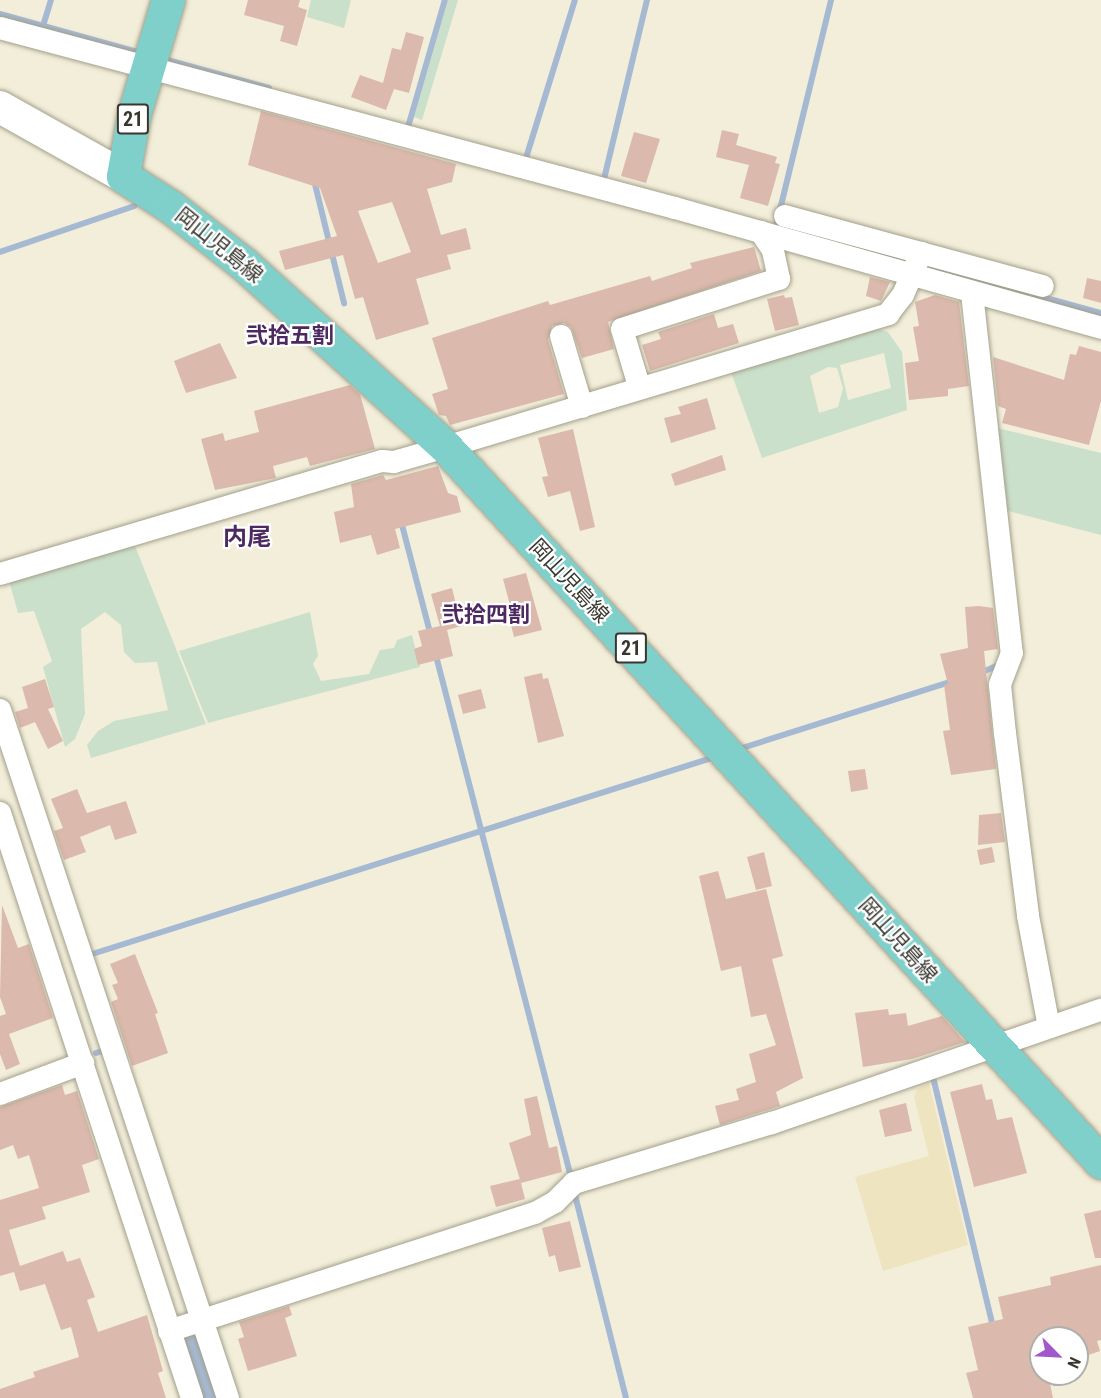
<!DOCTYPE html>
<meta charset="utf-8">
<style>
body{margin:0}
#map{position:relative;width:1101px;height:1398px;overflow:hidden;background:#f2eed9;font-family:"Roboto Condensed","Noto Sans JP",sans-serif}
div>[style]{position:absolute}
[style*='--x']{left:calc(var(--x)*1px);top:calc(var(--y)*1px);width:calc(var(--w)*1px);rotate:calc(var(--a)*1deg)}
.green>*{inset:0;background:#cbe0ca}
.sand>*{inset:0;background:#eee4bf}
.stream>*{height:6px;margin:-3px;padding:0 3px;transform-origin:3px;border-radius:3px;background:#a6b9d3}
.river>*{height:36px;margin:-18px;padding:0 18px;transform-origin:18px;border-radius:18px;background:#a6b9d3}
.building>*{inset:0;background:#dbb9ac}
.roads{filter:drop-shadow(0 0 2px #a29f8b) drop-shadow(0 0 2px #a29f8b)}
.street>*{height:22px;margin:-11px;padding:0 11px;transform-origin:11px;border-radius:11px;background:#fff}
.secondary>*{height:32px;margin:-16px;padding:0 16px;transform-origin:16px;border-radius:16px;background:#fff}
.primary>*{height:33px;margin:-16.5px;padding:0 16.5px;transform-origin:16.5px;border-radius:16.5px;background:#7fd0cb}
span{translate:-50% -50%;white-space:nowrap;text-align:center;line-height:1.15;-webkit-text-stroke:4.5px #fff;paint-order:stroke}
.shield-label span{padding:2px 4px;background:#fff;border:2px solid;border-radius:4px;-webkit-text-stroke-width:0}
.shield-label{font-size:20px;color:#38372f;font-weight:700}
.street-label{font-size:21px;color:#38372f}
.neighbourhood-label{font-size:22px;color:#4c2961;font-weight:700}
.quarter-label{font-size:24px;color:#4c2961;font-weight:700}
.north{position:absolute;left:1029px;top:1326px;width:60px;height:60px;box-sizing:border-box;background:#fff;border:2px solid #afafac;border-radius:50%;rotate:114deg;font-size:16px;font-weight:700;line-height:24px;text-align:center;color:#38372f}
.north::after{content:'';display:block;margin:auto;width:21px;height:27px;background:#a158cc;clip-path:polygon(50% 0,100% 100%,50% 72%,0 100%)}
</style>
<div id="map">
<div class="green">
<div style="clip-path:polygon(311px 0,351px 0,344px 28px,307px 17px)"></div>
<div style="clip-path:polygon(448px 0,458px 0,422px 120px,414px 117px)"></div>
<div style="clip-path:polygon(evenodd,878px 329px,888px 332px,902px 352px,907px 410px,762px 458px,731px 372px,878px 329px,884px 353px,891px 388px,848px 400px,840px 365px,884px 353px,878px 329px,828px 367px,837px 368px,843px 388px,838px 407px,819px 413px,810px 376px,828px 367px)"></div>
<div style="clip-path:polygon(993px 427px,1101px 453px,1101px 535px,1004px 510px)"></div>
<div style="clip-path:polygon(133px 541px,206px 724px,91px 758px,87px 745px,98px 731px,114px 721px,168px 710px,157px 662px,135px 663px,124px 652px,121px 625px,105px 612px,81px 629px,85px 714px,75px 739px,65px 747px,43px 667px,52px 661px,34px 611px,18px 613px,8px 577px)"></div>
<div style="clip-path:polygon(310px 612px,318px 656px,313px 664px,321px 681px,369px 674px,380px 650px,394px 648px,397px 640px,412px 635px,420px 667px,208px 723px,179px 651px)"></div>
</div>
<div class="sand">
<div style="clip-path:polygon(929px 1083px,968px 1245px,883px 1271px,855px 1177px,929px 1156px,914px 1097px,917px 1089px)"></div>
</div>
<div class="stream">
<div style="--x:0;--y:14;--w:147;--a:15.4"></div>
<div style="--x:43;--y:26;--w:27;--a:-73"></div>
<div style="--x:160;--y:58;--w:113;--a:15.4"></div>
<div style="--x:408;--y:127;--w:132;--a:-73.8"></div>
<div style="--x:526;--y:158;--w:165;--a:-72.8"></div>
<div style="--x:604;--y:179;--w:184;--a:-76.5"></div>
<div style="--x:314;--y:180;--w:127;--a:76.3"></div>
<div style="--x:776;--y:226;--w:233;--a:-76.3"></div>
<div style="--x:861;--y:249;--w:53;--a:14.3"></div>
<div style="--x:0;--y:252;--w:142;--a:-18.9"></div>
<div style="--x:922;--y:265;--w:107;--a:15.2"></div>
<div style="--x:1035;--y:295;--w:68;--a:15.3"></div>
<div style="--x:401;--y:521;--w:119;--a:75.4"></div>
<div style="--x:435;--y:652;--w:542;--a:75.48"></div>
<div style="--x:980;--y:673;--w:23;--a:-23"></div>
<div style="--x:739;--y:749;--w:225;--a:-17.6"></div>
<div style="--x:86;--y:956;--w:660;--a:-17.56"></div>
<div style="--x:96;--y:1053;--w:6;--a:-18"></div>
<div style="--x:933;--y:1077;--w:257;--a:76.5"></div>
<div style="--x:574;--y:1191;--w:213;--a:75.9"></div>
</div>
<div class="river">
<div style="--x:197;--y:1340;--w:61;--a:71.9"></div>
</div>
<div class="building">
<div style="clip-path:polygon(248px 0,300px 0,298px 7px,307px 10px,297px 46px,280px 41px,284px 26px,244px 15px)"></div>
<div style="clip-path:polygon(406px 32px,424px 37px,409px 93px,394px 89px,386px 110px,351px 97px,360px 75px,383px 83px,392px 48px,401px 50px)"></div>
<div style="clip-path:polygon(evenodd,261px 111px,456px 164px,452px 182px,427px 189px,441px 235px,466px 228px,471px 249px,447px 255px,451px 269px,416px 279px,429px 324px,376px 340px,363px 297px,355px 299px,343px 255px,285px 270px,279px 251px,337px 236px,320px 188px,248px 165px,261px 111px,392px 202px,411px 252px,378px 263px,358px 211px,392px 202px)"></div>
<div style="clip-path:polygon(722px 130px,739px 134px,736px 145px,777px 157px,775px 163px,780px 164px,768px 206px,740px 198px,749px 165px,716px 157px)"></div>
<div style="clip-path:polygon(634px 132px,660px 139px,646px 183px,621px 176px)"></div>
<div style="clip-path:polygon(754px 247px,761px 271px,608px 322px,614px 349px,582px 358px,571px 327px,564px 323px,552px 326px,548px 340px,564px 394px,450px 425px,446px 416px,439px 415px,432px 394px,448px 389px,432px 338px,548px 301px,550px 305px,650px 276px,652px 281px,692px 268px,690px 263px)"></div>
<div style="clip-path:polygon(870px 277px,890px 282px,881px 301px,866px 296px)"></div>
<div style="clip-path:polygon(1087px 278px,1101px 281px,1101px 303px,1083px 298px)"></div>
<div style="clip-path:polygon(784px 295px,785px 298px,792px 297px,799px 325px,775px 331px,767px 299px)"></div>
<div style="clip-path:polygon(935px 295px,959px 302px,969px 386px,948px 389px,948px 396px,909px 400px,905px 363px,919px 361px,913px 327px,919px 326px,915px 302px)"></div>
<div style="clip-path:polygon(714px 314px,718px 328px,733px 324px,739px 343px,650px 371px,642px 345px,661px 339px,658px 332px)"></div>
<div style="clip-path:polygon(220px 343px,237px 378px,186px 393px,174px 361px)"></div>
<div style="clip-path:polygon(1079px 346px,1101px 352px,1101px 401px,1089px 445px,1002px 423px,1006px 409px,998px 406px,993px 357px,1064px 380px,1070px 354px,1076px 355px)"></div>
<div style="clip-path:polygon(350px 385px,360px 394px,375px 449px,310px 466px,307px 457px,273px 466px,276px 478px,215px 490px,201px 439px,223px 433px,225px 441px,259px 432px,254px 411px)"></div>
<div style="clip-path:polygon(707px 398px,716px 429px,671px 443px,664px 418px,681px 414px,678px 407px)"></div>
<div style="clip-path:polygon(573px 429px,595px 527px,580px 531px,570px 491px,548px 497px,542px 477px,548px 476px,538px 438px)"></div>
<div style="clip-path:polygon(722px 455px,726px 470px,675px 486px,671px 474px)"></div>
<div style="clip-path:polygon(438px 466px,448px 493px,457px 496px,461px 512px,395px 529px,400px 548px,377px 555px,371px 535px,340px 543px,334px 512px,354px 507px,351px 484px,383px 475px,386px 480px)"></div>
<div style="clip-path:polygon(526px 573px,542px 630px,514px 637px,509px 617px,513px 616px,503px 579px)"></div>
<div style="clip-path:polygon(452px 588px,457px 609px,474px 604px,479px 621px,447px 630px,453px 656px,418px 665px,414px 649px,422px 646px,418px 631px,440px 626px,431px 594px)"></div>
<div style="clip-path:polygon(979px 606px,993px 608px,998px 649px,984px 651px,996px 769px,951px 775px,943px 731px,950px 730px,944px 685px,948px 684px,940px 654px,968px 648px,965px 607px)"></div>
<div style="clip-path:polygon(542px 673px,543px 679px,548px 678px,564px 736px,538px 743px,524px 677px)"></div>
<div style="clip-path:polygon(45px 679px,54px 707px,48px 709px,63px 741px,48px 749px,35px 722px,20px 728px,15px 712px,28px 708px,22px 687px)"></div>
<div style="clip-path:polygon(481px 689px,486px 708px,463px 714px,458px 695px)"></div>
<div style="clip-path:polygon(865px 769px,868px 789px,851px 792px,848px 771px)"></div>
<div style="clip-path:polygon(77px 789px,87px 813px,126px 801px,137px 833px,115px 840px,110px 825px,80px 837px,86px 852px,64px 860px,54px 831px,63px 828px,51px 799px)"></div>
<div style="clip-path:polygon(1001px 813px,1005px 842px,978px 845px,979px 815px)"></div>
<div style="clip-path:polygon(992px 847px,995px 862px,980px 865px,977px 850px)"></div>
<div style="clip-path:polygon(764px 852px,772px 886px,756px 890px,747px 857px)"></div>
<div style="clip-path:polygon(718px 871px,726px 899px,766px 889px,783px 956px,772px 959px,803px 1078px,776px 1092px,780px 1106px,720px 1125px,715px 1106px,739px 1100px,736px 1089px,756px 1082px,749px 1054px,776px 1045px,766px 1014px,751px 1017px,741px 966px,721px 971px,699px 876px)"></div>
<div style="clip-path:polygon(2px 905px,18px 948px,29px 944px,53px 1018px,9px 1034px,20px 1064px,6px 1070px,0 1054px,0 1016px,6px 1014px,0 997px)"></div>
<div style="clip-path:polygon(135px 954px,158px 1013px,155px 1014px,168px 1053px,132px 1066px,111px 1002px,118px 999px,112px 985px,118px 983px,110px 964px)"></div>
<div style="clip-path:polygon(888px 1009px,889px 1015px,906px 1013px,908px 1026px,942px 1016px,965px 1042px,912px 1059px,863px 1067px,855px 1013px)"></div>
<div style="clip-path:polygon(982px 1084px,986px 1100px,992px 1099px,997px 1120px,1012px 1117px,1027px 1173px,974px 1187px,950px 1092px)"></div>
<div style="clip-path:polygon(62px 1085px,65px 1095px,77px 1091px,99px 1159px,82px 1165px,90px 1192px,42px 1207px,46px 1219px,9px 1230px,20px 1266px,63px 1251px,67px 1262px,80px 1258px,95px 1297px,87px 1300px,98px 1332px,147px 1315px,163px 1371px,158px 1373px,166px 1398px,0 1398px,0 1389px,35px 1377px,33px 1372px,79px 1357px,71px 1327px,61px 1330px,45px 1284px,20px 1291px,14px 1272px,0 1276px,0 1200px,39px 1188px,29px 1155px,18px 1159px,13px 1145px,0 1150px,0 1107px)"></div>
<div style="clip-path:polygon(537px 1096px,549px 1148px,557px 1146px,562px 1172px,521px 1183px,509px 1143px,531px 1135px,524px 1099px)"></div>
<div style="clip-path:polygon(906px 1103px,912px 1131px,885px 1137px,879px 1110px)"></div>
<div style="clip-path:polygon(520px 1179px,525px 1199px,496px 1207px,490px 1186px)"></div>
<div style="clip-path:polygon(1101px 1210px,1101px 1258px,1095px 1258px,1084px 1214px)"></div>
<div style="clip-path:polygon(570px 1221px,581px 1267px,559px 1272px,555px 1255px,549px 1257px,542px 1228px)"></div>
<div style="clip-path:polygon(1101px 1265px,1101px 1340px,1097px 1341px,1100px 1351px,1077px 1359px,1077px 1338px,1041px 1338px,1041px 1374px,1048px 1374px,1053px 1398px,973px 1398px,966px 1373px,978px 1370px,968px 1327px,1003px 1319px,998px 1297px,1051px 1285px,1050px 1277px)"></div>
<div style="clip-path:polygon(289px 1306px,292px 1315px,285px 1318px,297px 1356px,248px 1371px,238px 1339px,244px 1337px,239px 1322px)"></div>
</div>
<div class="roads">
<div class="street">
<div style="--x:0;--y:28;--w:699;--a:14.93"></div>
<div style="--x:675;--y:208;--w:443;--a:15.7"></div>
<div style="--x:785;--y:216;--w:267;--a:15.2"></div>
<div style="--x:972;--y:293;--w:362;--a:83.7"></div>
<div style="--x:1012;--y:653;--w:34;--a:111"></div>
<div style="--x:1000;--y:685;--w:48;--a:84.1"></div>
<div style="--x:1005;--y:733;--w:184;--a:82.8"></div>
<div style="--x:1028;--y:916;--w:113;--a:79.3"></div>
<div style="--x:561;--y:336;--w:74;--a:73.5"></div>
<div style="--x:639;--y:386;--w:59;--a:-106.6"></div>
<div style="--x:622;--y:329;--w:165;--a:-17.7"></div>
<div style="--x:779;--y:279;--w:30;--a:-102"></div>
<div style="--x:773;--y:250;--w:22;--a:-124"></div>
<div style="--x:0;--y:574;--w:398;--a:-16.5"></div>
<div style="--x:382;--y:461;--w:12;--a:5"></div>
<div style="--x:394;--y:462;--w:54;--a:-16.1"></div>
<div style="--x:446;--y:447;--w:462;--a:-16.7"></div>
<div style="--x:888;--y:314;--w:24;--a:-52"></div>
<div style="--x:903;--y:295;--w:46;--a:-66.8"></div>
<div style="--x:0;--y:710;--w:725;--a:71.67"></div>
<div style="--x:0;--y:813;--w:616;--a:71.83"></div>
<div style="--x:0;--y:1094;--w:89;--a:-20.5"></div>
<div style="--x:169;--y:1331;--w:385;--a:-17.9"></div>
<div style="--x:535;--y:1213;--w:23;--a:-29"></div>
<div style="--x:555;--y:1202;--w:27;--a:-45"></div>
<div style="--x:574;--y:1183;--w:207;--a:-16.9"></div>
<div style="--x:772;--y:1123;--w:348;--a:-19"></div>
</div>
<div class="secondary">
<div style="--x:0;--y:107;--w:141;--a:29.3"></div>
</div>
<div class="primary">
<div style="--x:168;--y:0;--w:119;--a:106.6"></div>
<div style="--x:134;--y:114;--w:63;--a:100.1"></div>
<div style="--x:123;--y:176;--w:57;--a:32.9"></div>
<div style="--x:171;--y:207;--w:93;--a:38"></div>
<div style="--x:244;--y:264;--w:273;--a:42.2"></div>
<div style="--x:446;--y:447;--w:970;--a:47.51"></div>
</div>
</div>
<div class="shield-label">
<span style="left:133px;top:119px">21</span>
<span style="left:631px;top:648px">21</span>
</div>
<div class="street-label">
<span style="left:219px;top:245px;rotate:39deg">岡山児島線</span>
<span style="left:569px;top:581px;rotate:47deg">岡山児島線</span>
<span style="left:898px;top:940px;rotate:48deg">岡山児島線</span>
</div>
<div class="neighbourhood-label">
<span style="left:290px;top:336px">弐拾五割</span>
<span style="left:486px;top:615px">弐拾四割</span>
</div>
<div class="quarter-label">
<span style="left:247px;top:538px">内尾</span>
</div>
<div class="north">N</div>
</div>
